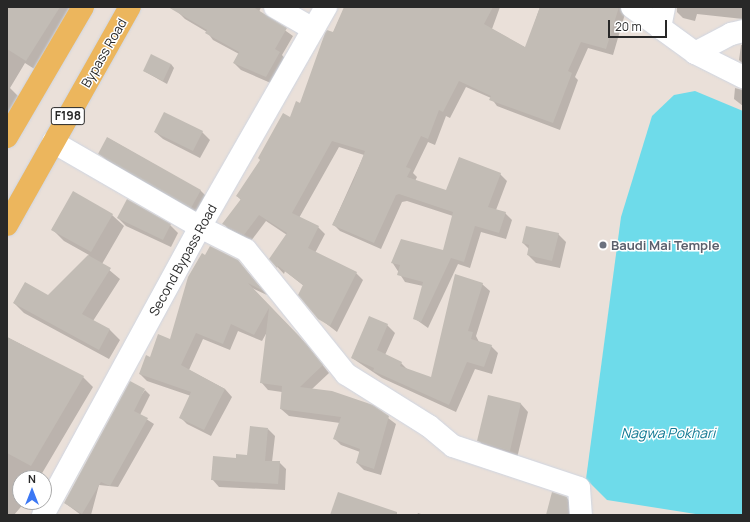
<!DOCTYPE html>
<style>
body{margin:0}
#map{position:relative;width:750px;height:522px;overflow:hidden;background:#eae0d9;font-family:Manrope,sans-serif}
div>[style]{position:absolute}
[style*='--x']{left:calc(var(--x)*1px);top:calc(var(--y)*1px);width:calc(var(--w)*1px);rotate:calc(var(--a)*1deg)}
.water>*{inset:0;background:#6edbea}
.shadow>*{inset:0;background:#0003}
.building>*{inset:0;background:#c2bcb5}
.roads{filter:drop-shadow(0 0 1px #cfd5e1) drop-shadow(0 0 1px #cfd5e1)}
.minor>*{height:22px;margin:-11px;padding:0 11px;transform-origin:11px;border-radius:11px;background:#fff}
.major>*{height:22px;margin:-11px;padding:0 11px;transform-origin:11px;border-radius:11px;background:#ecb65d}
.dots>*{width:11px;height:11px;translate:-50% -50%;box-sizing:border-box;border:2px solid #fff;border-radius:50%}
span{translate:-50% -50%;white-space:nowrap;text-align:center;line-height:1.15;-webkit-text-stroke:3px #fff;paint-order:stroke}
.shield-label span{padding:1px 3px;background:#fff;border:1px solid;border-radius:3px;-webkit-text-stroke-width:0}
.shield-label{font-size:12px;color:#282828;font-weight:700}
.street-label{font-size:13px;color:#282828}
.worship-label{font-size:13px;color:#5b616d;font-weight:700}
.left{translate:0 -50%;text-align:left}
.water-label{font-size:14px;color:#117892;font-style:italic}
.frame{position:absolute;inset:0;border:8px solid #282828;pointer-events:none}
.north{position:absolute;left:12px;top:470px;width:40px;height:40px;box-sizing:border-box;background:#fff;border:1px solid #a9a9a9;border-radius:50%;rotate:0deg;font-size:11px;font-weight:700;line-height:16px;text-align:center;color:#282828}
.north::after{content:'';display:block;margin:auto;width:14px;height:18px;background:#3c78f4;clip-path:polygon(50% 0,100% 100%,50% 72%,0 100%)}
.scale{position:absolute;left:608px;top:20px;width:59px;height:18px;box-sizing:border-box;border:2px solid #282828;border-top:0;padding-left:5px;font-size:12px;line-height:14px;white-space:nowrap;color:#282828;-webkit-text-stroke:3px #fff;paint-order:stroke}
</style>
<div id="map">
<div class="water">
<div style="clip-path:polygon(695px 91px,743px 111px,743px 515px,702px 515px,607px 500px,586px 479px,621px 217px,652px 116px,674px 95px)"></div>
</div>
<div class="shadow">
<div style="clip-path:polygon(7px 7px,77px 7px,36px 70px,25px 63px,10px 88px,19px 97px,7px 117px)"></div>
<div style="clip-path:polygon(181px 7px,261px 7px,259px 12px,293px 36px,282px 55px,286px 60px,273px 84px,241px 70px,234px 63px,239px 54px,213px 40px,207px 32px,185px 19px,178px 12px)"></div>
<div style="clip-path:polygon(345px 7px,500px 7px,492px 29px,526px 48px,540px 7px,627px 7px,613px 55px,588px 48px,575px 77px,578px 80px,560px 130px,497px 106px,491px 98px,466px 87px,450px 118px,446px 116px,435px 145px,428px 142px,413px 173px,417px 177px,415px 181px,447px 192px,500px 174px,507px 181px,496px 210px,505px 213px,512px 220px,506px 239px,481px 232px,470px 268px,458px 264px,428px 328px,414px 318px,423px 286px,405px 282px,392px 262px,444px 251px,453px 216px,407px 201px,402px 202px,381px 249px,340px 231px,333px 224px,364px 155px,339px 147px,299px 218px,318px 227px,325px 234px,315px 253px,356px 273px,363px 280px,337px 332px,319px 318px,304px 286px,285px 271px,284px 274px,270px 259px,287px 235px,266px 221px,251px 241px,230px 231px,224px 224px,241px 200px,237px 196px,300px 104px)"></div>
<div style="clip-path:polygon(677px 7px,743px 7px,743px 19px,697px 14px,695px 21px,683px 18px,677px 12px)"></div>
<div style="clip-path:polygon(741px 45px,743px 45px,743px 64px,739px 60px)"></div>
<div style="clip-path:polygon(171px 64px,174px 68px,167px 84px,144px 71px)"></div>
<div style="clip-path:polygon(735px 88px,743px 90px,743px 106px,734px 99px)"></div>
<div style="clip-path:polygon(155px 132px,202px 132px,210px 140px,200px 158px,163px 139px)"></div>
<div style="clip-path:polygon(108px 138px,201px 191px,208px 198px,199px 215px,107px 161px,99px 153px)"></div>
<div style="clip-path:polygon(73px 193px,112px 215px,124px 226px,102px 264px,120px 279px,93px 321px,110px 330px,120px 340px,109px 359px,24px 313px,14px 303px,48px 296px,89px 255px,64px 241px,52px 229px)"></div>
<div style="clip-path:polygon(118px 218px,170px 225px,178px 233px,171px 247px,126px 226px)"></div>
<div style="clip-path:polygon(558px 234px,566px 242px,560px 268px,536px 263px,528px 255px,529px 249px,523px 243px)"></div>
<div style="clip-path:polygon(206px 256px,238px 261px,267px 295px,252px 288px,307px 345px,329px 373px,312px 389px,372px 406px,396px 424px,381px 475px,364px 470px,357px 463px,360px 452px,341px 445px,334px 438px,340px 423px,289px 416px,281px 409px,282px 392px,268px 390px,261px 382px,267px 332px,262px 341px,238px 331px,230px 350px,203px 339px,189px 370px,225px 389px,232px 397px,211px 436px,187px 424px,180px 417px,191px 396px,147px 381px,140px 374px,150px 358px,171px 340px)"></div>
<div style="clip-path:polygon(482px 284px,490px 291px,476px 336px,479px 342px,491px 346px,498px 353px,492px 374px,475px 369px,456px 412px,382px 378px,352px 358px,387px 325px,395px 333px,385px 355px,401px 363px,408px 370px,432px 378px)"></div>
<div style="clip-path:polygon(7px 337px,83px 377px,93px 387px,41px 475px,39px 474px,37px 478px,20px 478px,20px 502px,25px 502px,14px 515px,7px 515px)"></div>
<div style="clip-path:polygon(145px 390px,150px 395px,140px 415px,154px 424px,118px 487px,99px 485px,91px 515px,81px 515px,65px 503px)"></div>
<div style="clip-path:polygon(489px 396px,521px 404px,528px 412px,517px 458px,486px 448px,478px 440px)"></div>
<div style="clip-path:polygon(268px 429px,275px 436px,272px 462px,279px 462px,286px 469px,285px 490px,219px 487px,212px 479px,237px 459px,248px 456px)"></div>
<div style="clip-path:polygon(567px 498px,574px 506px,575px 515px,549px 515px)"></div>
<div style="clip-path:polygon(418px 513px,424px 515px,417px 515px)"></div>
</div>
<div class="building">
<div style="clip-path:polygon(7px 7px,60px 7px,26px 61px,7px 49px)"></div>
<div style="clip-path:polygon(168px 7px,253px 7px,287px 28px,275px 49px,280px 52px,266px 77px,233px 63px,239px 52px,205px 33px,207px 30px)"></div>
<div style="clip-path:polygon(344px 7px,493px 7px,484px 24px,525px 47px,540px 7px,619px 7px,606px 49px,581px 42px,568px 71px,572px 73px,553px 123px,489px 100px,491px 96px,459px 81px,443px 112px,439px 110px,428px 139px,421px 136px,406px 167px,411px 169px,407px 177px,446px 190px,459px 157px,501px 173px,488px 207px,506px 212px,499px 233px,475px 226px,464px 262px,451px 258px,421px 322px,413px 319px,423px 282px,397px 275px,400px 265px,391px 263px,401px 239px,443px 250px,453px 212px,399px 194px,396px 195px,374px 243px,332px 225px,353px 182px,365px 151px,332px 141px,292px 213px,319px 226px,308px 248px,357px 272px,330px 326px,318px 319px,298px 295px,303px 285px,278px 266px,277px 268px,269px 259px,287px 233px,259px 215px,244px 235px,222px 224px,241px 199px,236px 196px,260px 160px,258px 158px,283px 113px,290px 117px,296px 101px,300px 103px,325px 33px,327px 30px,333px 32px)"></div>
<div style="clip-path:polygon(151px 54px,171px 64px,163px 81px,143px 71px)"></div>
<div style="clip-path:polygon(164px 112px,203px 131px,193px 151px,154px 132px)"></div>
<div style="clip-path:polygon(107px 137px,201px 190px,191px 208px,98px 154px)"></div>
<div style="clip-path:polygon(73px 191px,113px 214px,91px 252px,51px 230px)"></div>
<div style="clip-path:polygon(127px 199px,171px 224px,163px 240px,117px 218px)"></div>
<div style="clip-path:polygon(526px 226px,559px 233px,552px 261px,527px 255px,529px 245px,522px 243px)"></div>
<div style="clip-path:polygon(210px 246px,238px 260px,263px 291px,248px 283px,300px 337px,323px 365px,300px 387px,332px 391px,373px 405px,389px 416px,374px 469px,356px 463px,360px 449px,333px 439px,341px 417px,280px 409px,282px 386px,260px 383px,269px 308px,254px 335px,231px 324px,223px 344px,196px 333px,181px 365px,225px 389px,204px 430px,179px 418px,191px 392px,139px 374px,146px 355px,150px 357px,158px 334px,170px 339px,188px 277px,202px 253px,205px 255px)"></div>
<div style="clip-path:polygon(88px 255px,111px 268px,82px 314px,110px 329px,99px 350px,13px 303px,25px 282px,48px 295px)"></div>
<div style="clip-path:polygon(455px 274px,483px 283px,468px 331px,473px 332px,471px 339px,492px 345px,484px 367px,467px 362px,449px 405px,373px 371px,374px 368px,351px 358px,369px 316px,388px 324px,377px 350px,402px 362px,400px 366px,431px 377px)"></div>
<div style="clip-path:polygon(7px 337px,84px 376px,31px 466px,7px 453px)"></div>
<div style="clip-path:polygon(130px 381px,145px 389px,134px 411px,148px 418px,110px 486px,101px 482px,82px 514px,64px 503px)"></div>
<div style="clip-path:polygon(488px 395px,521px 403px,510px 451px,477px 441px)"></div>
<div style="clip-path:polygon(250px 426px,268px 428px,265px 461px,280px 461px,278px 484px,211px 480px,213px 456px,236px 458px,236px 454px,247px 455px)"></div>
<div style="clip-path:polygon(338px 492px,397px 512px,397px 515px,330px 515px)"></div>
<div style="clip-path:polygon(552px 492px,567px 497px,568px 515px,546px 515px)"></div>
</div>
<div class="roads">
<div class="minor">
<div style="--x:275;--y:7;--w:44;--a:30.1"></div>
<div style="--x:632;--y:7;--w:78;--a:36.1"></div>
<div style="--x:695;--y:53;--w:54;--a:26.6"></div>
<div style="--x:660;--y:28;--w:21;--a:-79"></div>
<div style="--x:695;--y:53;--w:41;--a:-27.8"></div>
<div style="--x:731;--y:34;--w:12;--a:-14"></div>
<div style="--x:53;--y:142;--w:170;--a:30"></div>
<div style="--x:200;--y:227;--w:51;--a:26.6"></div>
<div style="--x:246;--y:250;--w:159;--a:51.1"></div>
<div style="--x:346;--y:374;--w:98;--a:32.1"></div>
<div style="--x:429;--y:426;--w:31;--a:40"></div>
<div style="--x:453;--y:446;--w:133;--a:18.4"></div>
<div style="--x:579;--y:488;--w:27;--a:86"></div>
<div style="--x:43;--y:515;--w:328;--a:-61.4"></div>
<div style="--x:200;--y:227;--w:254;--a:-60.2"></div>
</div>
<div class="major">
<div style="--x:7;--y:137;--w:151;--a:-59.7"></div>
<div style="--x:7;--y:225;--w:250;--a:-60.6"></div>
</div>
</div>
<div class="dots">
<div style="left:603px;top:245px;background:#6b7280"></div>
</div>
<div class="shield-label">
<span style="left:68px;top:116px">F198</span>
</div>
<div class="street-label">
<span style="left:104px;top:53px;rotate:-60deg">Bypass Road</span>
<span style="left:183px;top:260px;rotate:-61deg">Second Bypass Road</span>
</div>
<div class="worship-label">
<span class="left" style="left:611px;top:245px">Baudi Mai Temple</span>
</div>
<div class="water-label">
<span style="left:668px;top:433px">Nagwa Pokhari</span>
</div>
<div class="frame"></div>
<div class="north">N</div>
<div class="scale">20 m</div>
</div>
